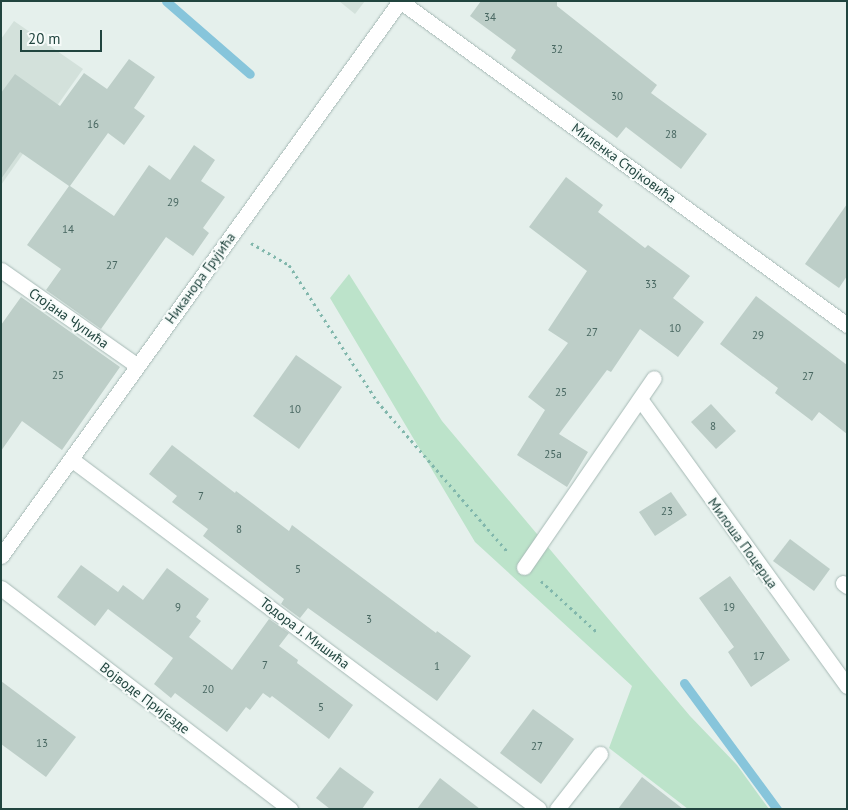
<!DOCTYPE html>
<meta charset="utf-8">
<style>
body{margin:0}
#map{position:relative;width:848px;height:810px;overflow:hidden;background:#e5f0ec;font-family:"PT Sans",sans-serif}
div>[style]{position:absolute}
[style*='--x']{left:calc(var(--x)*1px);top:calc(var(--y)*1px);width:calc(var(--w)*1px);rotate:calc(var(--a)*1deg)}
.built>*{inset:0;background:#d3e1db}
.green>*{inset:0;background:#bce3ca}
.stream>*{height:9px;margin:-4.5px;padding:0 4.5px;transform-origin:4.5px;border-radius:4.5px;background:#87c5db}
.building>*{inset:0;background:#bdcec8}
.path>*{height:3px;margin-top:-1.5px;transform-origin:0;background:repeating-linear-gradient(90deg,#81b7ac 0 2.5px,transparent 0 6.5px)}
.roads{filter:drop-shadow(0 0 1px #a6b9b5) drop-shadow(0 0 1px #a6b9b5)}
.minor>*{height:15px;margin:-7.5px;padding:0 7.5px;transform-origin:7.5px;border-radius:7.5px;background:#fff}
span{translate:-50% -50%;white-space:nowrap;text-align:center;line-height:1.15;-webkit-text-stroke:4px #f6fbf9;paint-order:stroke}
.number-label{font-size:11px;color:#486761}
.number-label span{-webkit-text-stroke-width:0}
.street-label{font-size:14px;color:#21453f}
.frame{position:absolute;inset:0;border:2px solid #21453f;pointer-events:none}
.scale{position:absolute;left:20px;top:30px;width:82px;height:22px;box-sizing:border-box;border:2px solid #21453f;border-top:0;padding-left:6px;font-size:15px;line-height:18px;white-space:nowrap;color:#21453f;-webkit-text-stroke:4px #f6fbf9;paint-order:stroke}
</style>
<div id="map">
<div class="built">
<div style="clip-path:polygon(339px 1px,365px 1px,355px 14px)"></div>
<div style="clip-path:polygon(14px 21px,83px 69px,1px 185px,1px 39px)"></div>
</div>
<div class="green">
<div style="clip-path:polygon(349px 274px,442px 421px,690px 716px,737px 765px,769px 809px,688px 809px,609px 748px,632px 686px,475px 542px,330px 298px)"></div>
</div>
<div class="stream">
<div style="--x:166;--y:1;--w:111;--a:41"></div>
<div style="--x:684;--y:683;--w:157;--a:53.6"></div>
</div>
<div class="building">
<div style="clip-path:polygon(481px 1px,557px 1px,557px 6px,657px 85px,651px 93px,707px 134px,681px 169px,626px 127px,617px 138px,511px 58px,516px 50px,470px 16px)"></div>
<div style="clip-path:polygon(129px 59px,155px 77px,134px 108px,145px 116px,124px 145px,108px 133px,70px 186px,114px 216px,149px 165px,170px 180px,194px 145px,215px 160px,201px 181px,225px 197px,203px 228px,209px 233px,193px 256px,166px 237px,101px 329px,46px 290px,61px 269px,27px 245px,69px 186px,20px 152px,1px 179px,1px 93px,15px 74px,60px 106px,84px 73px,107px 89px)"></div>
<div style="clip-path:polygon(566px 177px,603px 205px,598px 212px,645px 248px,648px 245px,690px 276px,673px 298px,704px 322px,678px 357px,640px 329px,611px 372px,607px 370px,559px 434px,588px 452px,567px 487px,517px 455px,545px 410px,528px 397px,568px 343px,548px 330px,587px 271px,529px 227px)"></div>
<div style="clip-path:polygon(847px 204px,847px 276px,839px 288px,805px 264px)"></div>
<div style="clip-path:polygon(756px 296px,847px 365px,847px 434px,819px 412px,812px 421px,775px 393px,778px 388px,720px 344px)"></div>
<div style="clip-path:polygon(21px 297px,120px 367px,62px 450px,22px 421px,1px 451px,1px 325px)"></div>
<div style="clip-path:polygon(296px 355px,342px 387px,299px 449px,253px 416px)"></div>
<div style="clip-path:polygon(711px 404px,736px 431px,716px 449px,691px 422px)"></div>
<div style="clip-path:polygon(172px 445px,235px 493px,236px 491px,289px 531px,292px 525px,436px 633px,437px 631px,471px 656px,437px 701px,308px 608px,300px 618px,281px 604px,284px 599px,203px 536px,208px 529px,172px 502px,177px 496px,149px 474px)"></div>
<div style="clip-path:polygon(671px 492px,687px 515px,655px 536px,639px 512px)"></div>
<div style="clip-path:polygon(790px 539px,830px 569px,814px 591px,773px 561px)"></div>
<div style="clip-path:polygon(81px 565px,118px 592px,123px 585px,143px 600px,167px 568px,209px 599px,196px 617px,201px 621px,189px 637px,232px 670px,269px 619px,289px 633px,279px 646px,298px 660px,297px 663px,353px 705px,329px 739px,272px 696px,270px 698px,263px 693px,250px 710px,246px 707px,227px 732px,175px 693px,171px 698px,154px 684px,173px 658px,108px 609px,95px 626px,57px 597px)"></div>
<div style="clip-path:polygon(730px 576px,790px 660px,751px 687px,728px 652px,734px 647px,699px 598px)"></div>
<div style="clip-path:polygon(1px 681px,76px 737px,46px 777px,1px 744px)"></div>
<div style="clip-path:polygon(533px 709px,574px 739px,541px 784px,500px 753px)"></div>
<div style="clip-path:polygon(340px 767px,374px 792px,362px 809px,330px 809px,316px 798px)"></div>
<div style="clip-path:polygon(642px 777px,683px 809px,618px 809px)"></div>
<div style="clip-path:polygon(440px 778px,480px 809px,417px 809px)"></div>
</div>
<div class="path">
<div style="--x:251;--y:243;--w:44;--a:30.1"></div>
<div style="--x:289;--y:265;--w:162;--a:57.1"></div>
<div style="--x:377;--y:401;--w:200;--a:49.1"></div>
<div style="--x:541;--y:581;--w:77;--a:42.4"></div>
</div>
<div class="roads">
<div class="minor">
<div style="--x:1;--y:270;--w:165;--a:35.1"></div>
<div style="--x:640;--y:399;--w:354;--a:54.2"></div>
<div style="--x:71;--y:459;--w:584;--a:36.79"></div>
<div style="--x:1;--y:556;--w:684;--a:-54.29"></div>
<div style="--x:400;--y:1;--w:552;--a:35.94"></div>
<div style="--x:524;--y:567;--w:229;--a:-55.5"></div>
<div style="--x:843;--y:583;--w:5;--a:37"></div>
<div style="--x:1;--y:588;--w:364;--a:37.4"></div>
<div style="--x:557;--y:809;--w:70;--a:-52"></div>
</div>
</div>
<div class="number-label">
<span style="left:490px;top:17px">34</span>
<span style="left:557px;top:49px">32</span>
<span style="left:617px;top:96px">30</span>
<span style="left:93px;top:124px">16</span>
<span style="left:671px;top:134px">28</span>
<span style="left:173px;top:202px">29</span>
<span style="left:68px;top:229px">14</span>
<span style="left:112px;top:265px">27</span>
<span style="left:651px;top:284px">33</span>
<span style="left:675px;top:328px">10</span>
<span style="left:592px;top:332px">27</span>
<span style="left:758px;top:335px">29</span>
<span style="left:58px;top:375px">25</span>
<span style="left:808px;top:376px">27</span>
<span style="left:561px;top:392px">25</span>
<span style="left:295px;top:409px">10</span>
<span style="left:713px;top:426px">8</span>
<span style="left:553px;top:454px">25a</span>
<span style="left:201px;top:496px">7</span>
<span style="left:667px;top:511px">23</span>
<span style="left:239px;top:529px">8</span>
<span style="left:298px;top:569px">5</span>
<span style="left:178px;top:607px">9</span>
<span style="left:729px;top:607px">19</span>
<span style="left:369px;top:619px">3</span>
<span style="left:759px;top:656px">17</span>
<span style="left:265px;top:665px">7</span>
<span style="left:437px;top:666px">1</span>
<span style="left:208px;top:689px">20</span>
<span style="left:321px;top:707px">5</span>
<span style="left:42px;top:743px">13</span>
<span style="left:537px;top:746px">27</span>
</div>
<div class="street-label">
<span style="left:624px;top:163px;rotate:36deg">Миленка Стојковића</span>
<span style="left:200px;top:278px;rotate:-54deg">Никанора Грујића</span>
<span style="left:69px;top:318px;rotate:35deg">Стојана Чупића</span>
<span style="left:743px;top:543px;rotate:54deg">Милоша Поцерца</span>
<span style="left:305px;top:633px;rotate:37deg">Тодора Ј. Мишића</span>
<span style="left:145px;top:698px;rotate:37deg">Војводе Пријезде</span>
</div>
<div class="frame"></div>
<div class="scale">20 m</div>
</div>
